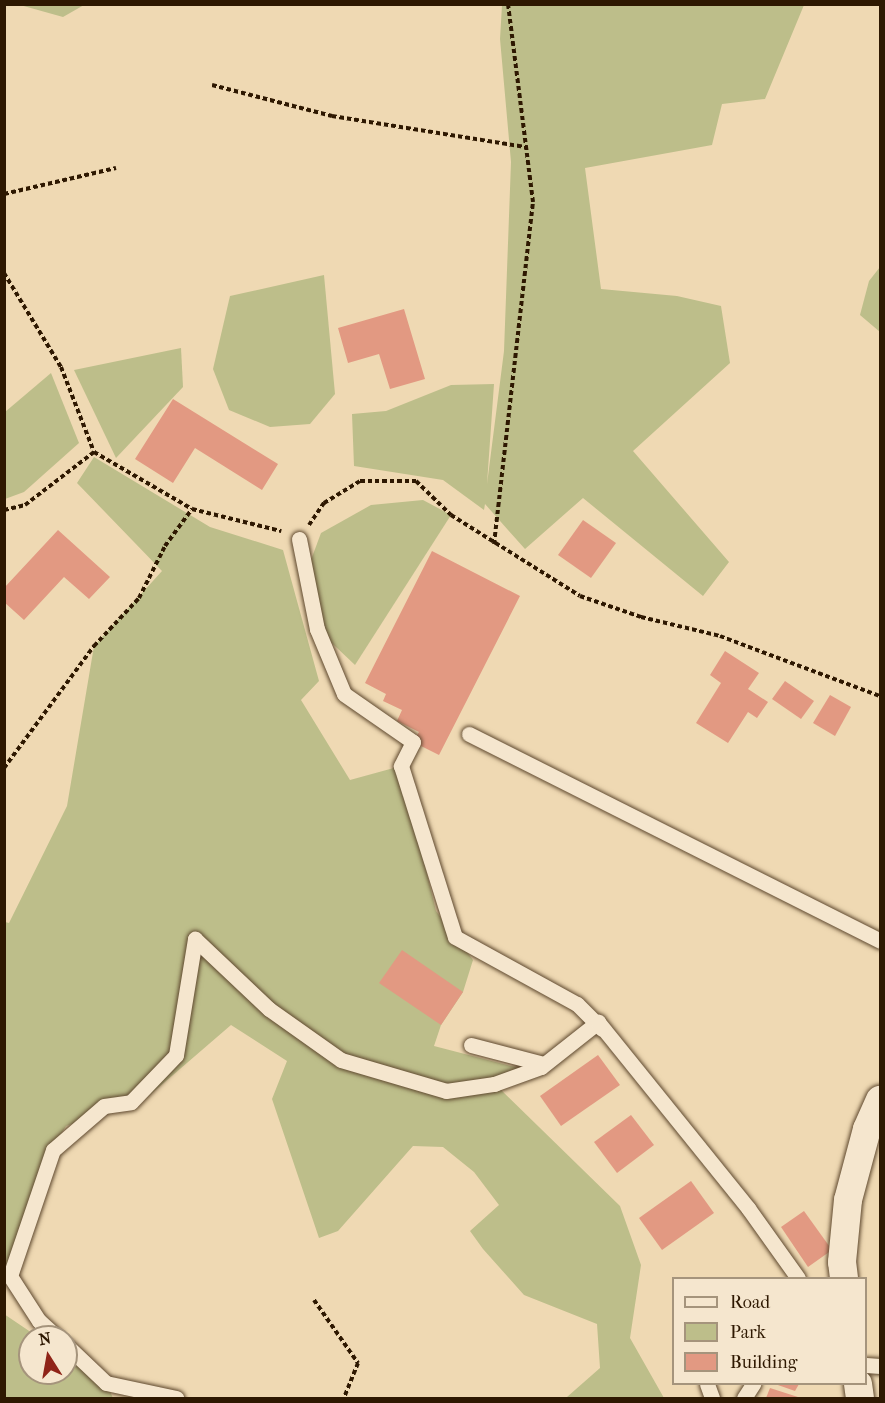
<!DOCTYPE html>
<style>
body{margin:0}
#map{position:relative;width:885px;height:1403px;overflow:hidden;background:#efd9b3;font-family:"IM FELL French Canon",serif}
div>[style]{position:absolute}
[style*='--x']{left:calc(var(--x)*1px);top:calc(var(--y)*1px);width:calc(var(--w)*1px);rotate:calc(var(--a)*1deg)}
.green>*{inset:0;background:#bdbe8a}
.building>*{inset:0;background:#e29982}
.path>*{height:4px;margin-top:-2px;transform-origin:0;background:repeating-linear-gradient(90deg,#2e1801 0 4.5px,transparent 0 7.5px)}
.roads{filter:drop-shadow(0 0 2px #5e482e) drop-shadow(0 0 2px #5e482e)}
.lane>*{height:15px;margin:-7.5px;padding:0 7.5px;transform-origin:7.5px;border-radius:7.5px;background:#f5e6ce}
.street>*{height:28px;margin:-14px;padding:0 14px;transform-origin:14px;border-radius:14px;background:#f5e6ce}
span{translate:-50% -50%;white-space:nowrap;text-align:center;line-height:1.15;-webkit-text-stroke:6px #f5e6ce;paint-order:stroke}
.frame{position:absolute;inset:0;border:6px solid #2e1801;pointer-events:none}
.legend{position:absolute;left:672px;top:1277px;width:195px;height:108px;box-sizing:border-box;background:#f5e6ce;border:2px solid #a5947c;margin:0;padding:8px 10px;list-style:none;font-size:18px;color:#2e1801}
.legend li{display:flex;align-items:center;gap:12px;height:30px}
.legend b{width:30px;border:2px solid #a5947c}
.north{position:absolute;left:18px;top:1325px;width:60px;height:60px;box-sizing:border-box;background:#f5e6ce;border:2px solid #a5947c;border-radius:50%;rotate:349deg;font-size:16px;font-weight:700;line-height:24px;text-align:center;color:#2e1801}
.north::after{content:'';display:block;margin:auto;width:21px;height:27px;background:#8f2418;clip-path:polygon(50% 0,100% 100%,50% 72%,0 100%)}
</style>
<div id="map">
<div class="green">
<div style="clip-path:polygon(20px 5px,84px 4px,84px 5px,63px 17px)"></div>
<div style="clip-path:polygon(502px 5px,804px 5px,765px 99px,722px 104px,712px 145px,585px 168px,601px 289px,677px 296px,721px 306px,730px 363px,633px 451px,729px 562px,703px 596px,583px 498px,525px 549px,485px 504px,484px 510px,443px 480px,354px 466px,352px 414px,386px 411px,451px 385px,494px 384px,487px 484px,504px 351px,511px 162px,500px 39px)"></div>
<div style="clip-path:polygon(880px 267px,880px 332px,860px 315px,869px 281px)"></div>
<div style="clip-path:polygon(324px 275px,335px 394px,310px 424px,270px 427px,229px 410px,213px 369px,230px 296px)"></div>
<div style="clip-path:polygon(181px 348px,183px 387px,116px 458px,74px 370px)"></div>
<div style="clip-path:polygon(51px 373px,79px 443px,24px 492px,5px 499px,5px 412px)"></div>
<div style="clip-path:polygon(94px 457px,210px 527px,283px 550px,319px 681px,301px 700px,350px 780px,401px 766px,436px 911px,473px 960px,463px 992px,441px 1025px,434px 1046px,519px 1068px,495px 1084px,620px 1206px,641px 1265px,630px 1338px,664px 1398px,559px 1398px,567px 1397px,600px 1368px,597px 1324px,524px 1295px,483px 1249px,470px 1231px,499px 1205px,474px 1172px,443px 1147px,413px 1146px,338px 1231px,319px 1238px,272px 1099px,287px 1061px,231px 1025px,144px 1100px,66px 1126px,55px 1144px,5px 1279px,5px 922px,9px 923px,67px 806px,94px 646px,162px 571px,77px 483px)"></div>
<div style="clip-path:polygon(423px 500px,451px 515px,355px 665px,317px 629px,305px 576px,321px 533px,371px 505px)"></div>
<div style="clip-path:polygon(4px 1314px,38px 1337px,30px 1337px,30px 1373px,66px 1373px,66px 1356px,106px 1383px,113px 1398px,5px 1398px)"></div>
</div>
<div class="building">
<div style="clip-path:polygon(404px 309px,425px 379px,390px 389px,379px 354px,348px 363px,338px 328px)"></div>
<div style="clip-path:polygon(173px 399px,278px 464px,262px 490px,195px 448px,173px 483px,135px 459px)"></div>
<div style="clip-path:polygon(583px 520px,616px 543px,591px 578px,558px 555px)"></div>
<div style="clip-path:polygon(58px 530px,110px 577px,89px 599px,64px 577px,24px 620px,4px 602px,4px 588px)"></div>
<div style="clip-path:polygon(432px 551px,520px 596px,439px 755px,413px 742px,419px 732px,397px 721px,402px 710px,383px 701px,386px 694px,365px 683px)"></div>
<div style="clip-path:polygon(725px 651px,759px 673px,748px 689px,768px 702px,757px 718px,748px 712px,728px 743px,696px 723px,721px 683px,710px 675px)"></div>
<div style="clip-path:polygon(785px 681px,814px 701px,801px 719px,772px 699px)"></div>
<div style="clip-path:polygon(830px 695px,851px 707px,835px 736px,813px 723px)"></div>
<div style="clip-path:polygon(402px 950px,463px 992px,441px 1025px,379px 983px)"></div>
<div style="clip-path:polygon(598px 1055px,620px 1085px,561px 1126px,540px 1096px)"></div>
<div style="clip-path:polygon(631px 1115px,654px 1145px,617px 1173px,594px 1142px)"></div>
<div style="clip-path:polygon(691px 1181px,714px 1213px,662px 1250px,639px 1218px)"></div>
<div style="clip-path:polygon(804px 1211px,832px 1250px,808px 1267px,781px 1227px)"></div>
<div style="clip-path:polygon(775px 1384px,799px 1384px,795px 1391px)"></div>
<div style="clip-path:polygon(770px 1388px,801px 1398px,766px 1398px)"></div>
</div>
<div class="path">
<div style="--x:212;--y:85;--w:124;--a:14.5"></div>
<div style="--x:332;--y:116;--w:196;--a:9.1"></div>
<div style="--x:4;--y:194;--w:115;--a:-13.1"></div>
<div style="--x:4;--y:273;--w:110;--a:58.8"></div>
<div style="--x:61;--y:367;--w:91;--a:68.8"></div>
<div style="--x:4;--y:510;--w:22;--a:-13"></div>
<div style="--x:25;--y:505;--w:87;--a:-37.5"></div>
<div style="--x:94;--y:452;--w:113;--a:30.2"></div>
<div style="--x:309;--y:525;--w:27;--a:-56"></div>
<div style="--x:324;--y:503;--w:42;--a:-31.4"></div>
<div style="--x:360;--y:481;--w:56;--a:0"></div>
<div style="--x:416;--y:481;--w:49;--a:44.2"></div>
<div style="--x:451;--y:515;--w:152;--a:32.1"></div>
<div style="--x:580;--y:596;--w:65;--a:19"></div>
<div style="--x:641;--y:617;--w:81;--a:13.5"></div>
<div style="--x:720;--y:636;--w:171;--a:20.6"></div>
<div style="--x:494;--y:544;--w:344;--a:-83.5"></div>
<div style="--x:533;--y:202;--w:200;--a:-97.2"></div>
<div style="--x:4;--y:768;--w:152;--a:-53.6"></div>
<div style="--x:94;--y:646;--w:66;--a:-46.8"></div>
<div style="--x:139;--y:598;--w:58;--a:-63.4"></div>
<div style="--x:165;--y:546;--w:46;--a:-53.9"></div>
<div style="--x:192;--y:509;--w:92;--a:13.9"></div>
<div style="--x:314;--y:1300;--w:77;--a:55.1"></div>
<div style="--x:358;--y:1363;--w:38;--a:112"></div>
</div>
<div class="roads">
<div class="lane">
<div style="--x:299;--y:539;--w:92;--a:78.7"></div>
<div style="--x:317;--y:629;--w:70;--a:67.4"></div>
<div style="--x:344;--y:694;--w:84;--a:34.8"></div>
<div style="--x:413;--y:742;--w:27;--a:117"></div>
<div style="--x:401;--y:766;--w:179;--a:72.5"></div>
<div style="--x:455;--y:937;--w:139;--a:28.8"></div>
<div style="--x:577;--y:1004;--w:35;--a:45"></div>
<div style="--x:469;--y:734;--w:460;--a:26.7"></div>
<div style="--x:471;--y:1045;--w:75;--a:14.6"></div>
<div style="--x:57;--y:1337;--w:24;--a:-138"></div>
<div style="--x:39;--y:1321;--w:54;--a:-122.8"></div>
<div style="--x:10;--y:1276;--w:133;--a:-71.2"></div>
<div style="--x:53;--y:1150;--w:67;--a:-40.8"></div>
<div style="--x:104;--y:1106;--w:27;--a:-8"></div>
<div style="--x:131;--y:1102;--w:65;--a:-46.2"></div>
<div style="--x:176;--y:1055;--w:118;--a:-80.7"></div>
<div style="--x:195;--y:939;--w:102;--a:43.4"></div>
<div style="--x:269;--y:1009;--w:88;--a:35.3"></div>
<div style="--x:341;--y:1060;--w:109;--a:16.4"></div>
<div style="--x:446;--y:1091;--w:49;--a:-8.3"></div>
<div style="--x:494;--y:1084;--w:50;--a:-19.9"></div>
<div style="--x:541;--y:1067;--w:73;--a:-38.3"></div>
<div style="--x:598;--y:1022;--w:239;--a:51.1"></div>
<div style="--x:748;--y:1208;--w:86;--a:54.5"></div>
<div style="--x:66;--y:1345;--w:55;--a:43.5"></div>
<div style="--x:106;--y:1383;--w:72;--a:12.1"></div>
<div style="--x:866;--y:1365;--w:14;--a:4"></div>
<div style="--x:707;--y:1384;--w:15;--a:70"></div>
<div style="--x:744;--y:1398;--w:17;--a:-57"></div>
</div>
<div class="street">
<div style="--x:844;--y:1278;--w:16;--a:-97"></div>
<div style="--x:842;--y:1262;--w:62;--a:-84.5"></div>
<div style="--x:848;--y:1200;--w:73;--a:-75"></div>
<div style="--x:867;--y:1129;--w:32;--a:-66"></div>
<div style="--x:858;--y:1384;--w:14;--a:82"></div>
</div>
</div>
<div class="frame"></div>
<ul class="legend">
<li><b style="height:8px;background:#f5e6ce"></b>Road</li>
<li><b style="height:16px;background:#bdbe8a"></b>Park</li>
<li><b style="height:16px;background:#e29982"></b>Building</li>
</ul>
<div class="north">N</div>
</div>
